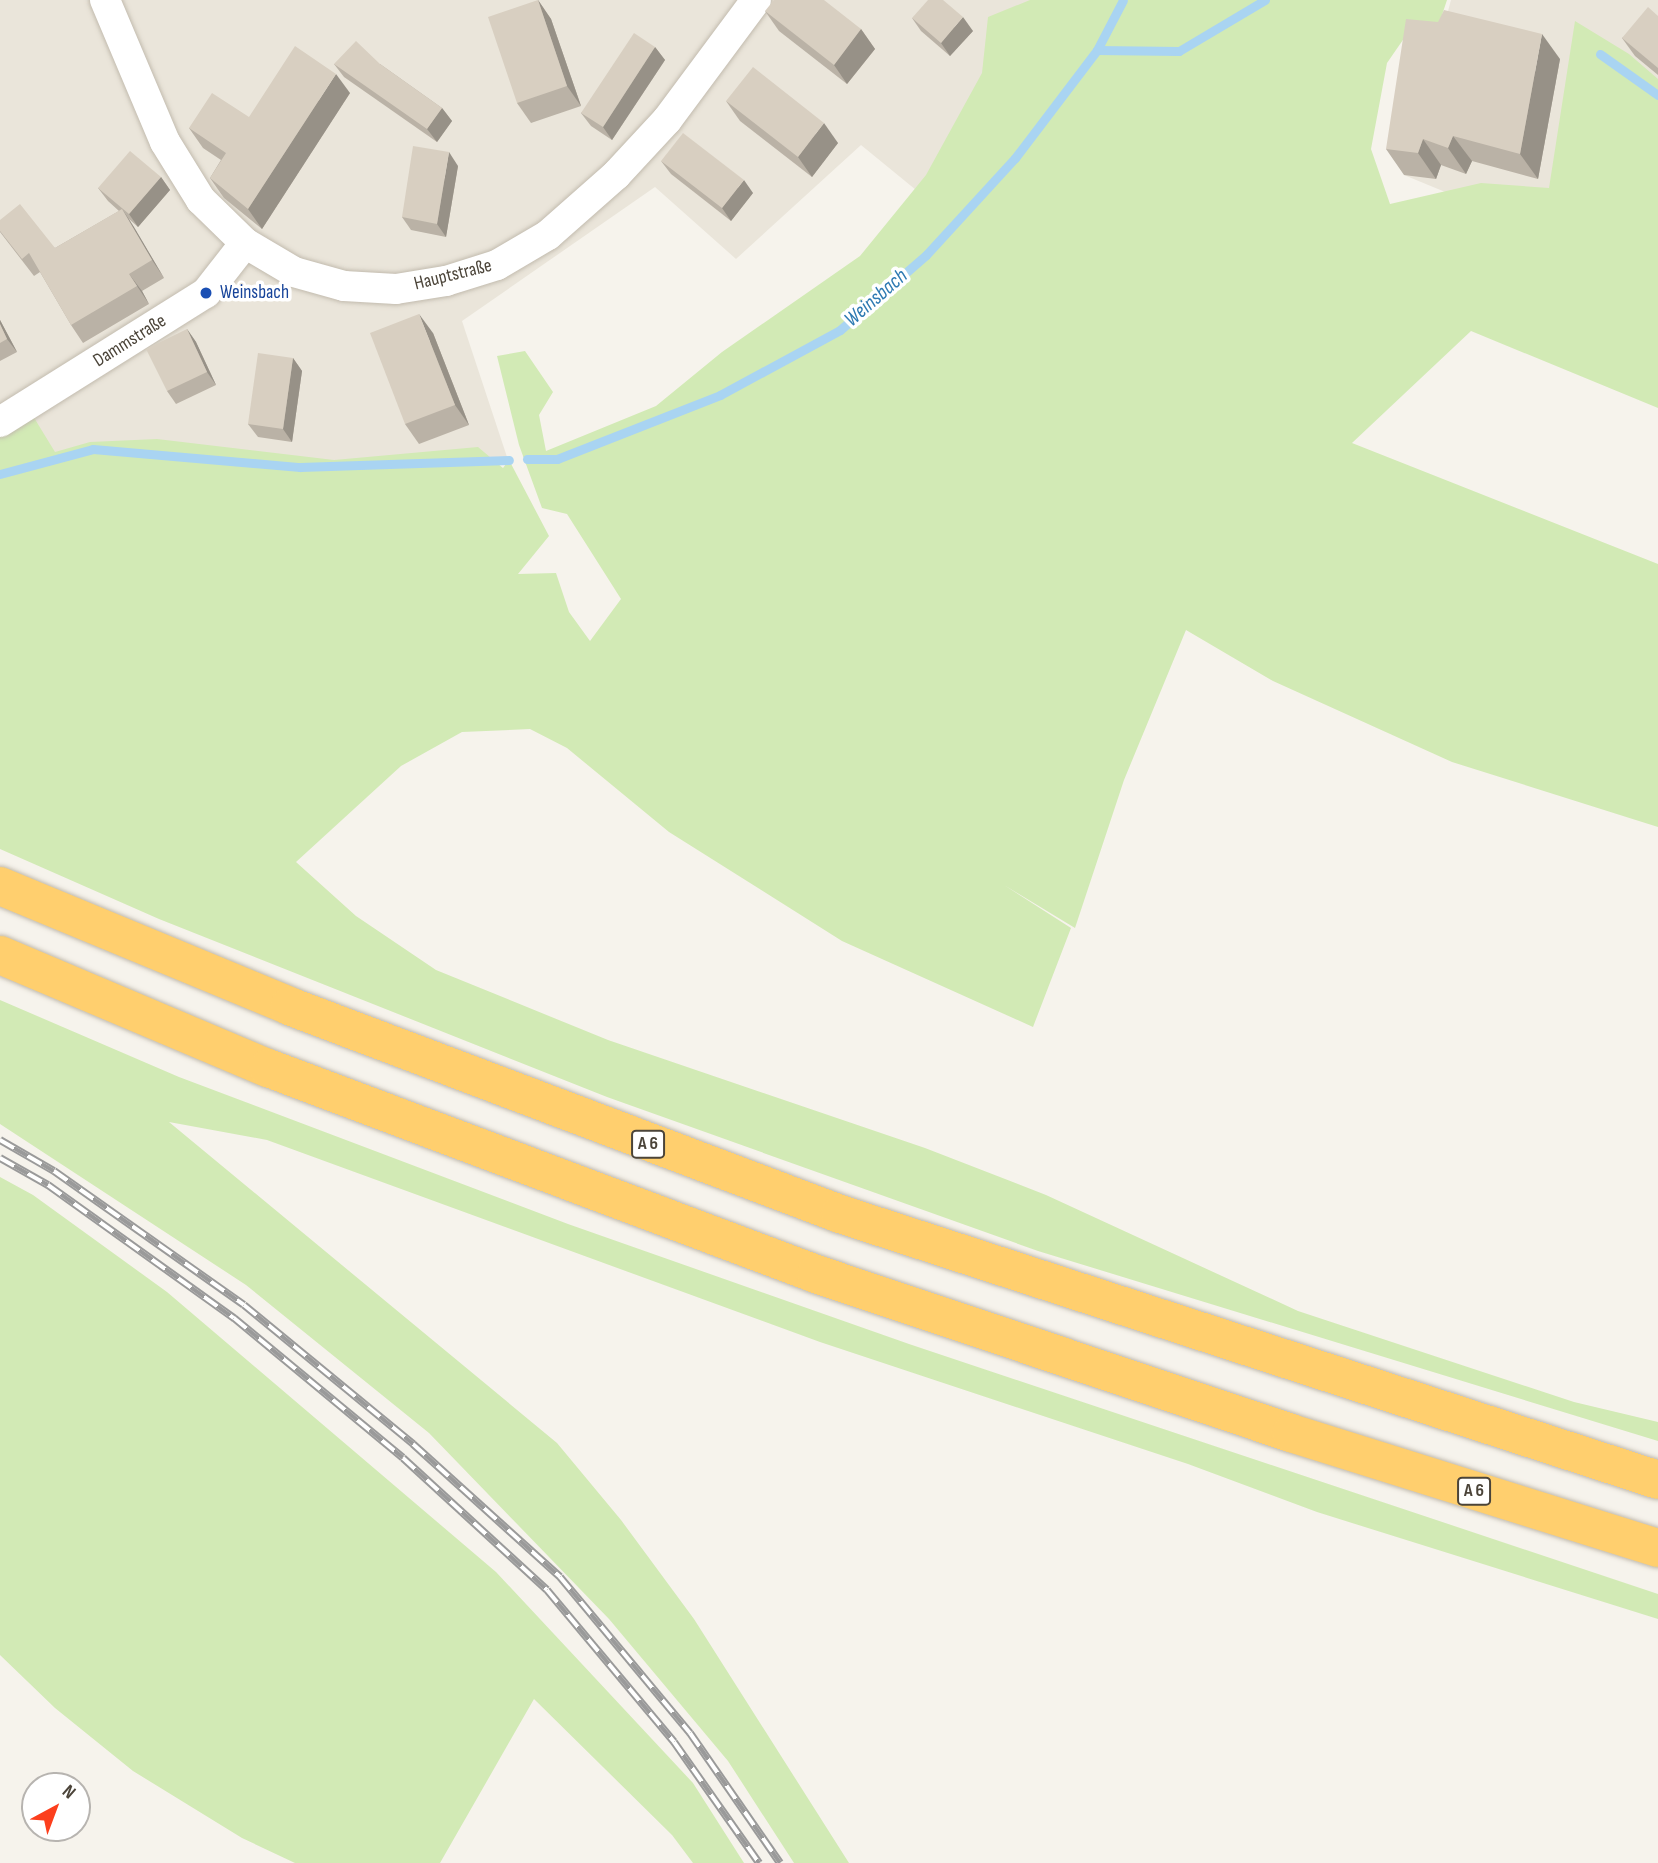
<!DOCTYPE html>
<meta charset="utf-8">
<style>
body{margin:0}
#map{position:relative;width:1658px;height:1863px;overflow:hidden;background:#f6f3ec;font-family:"Sofia Sans Condensed",sans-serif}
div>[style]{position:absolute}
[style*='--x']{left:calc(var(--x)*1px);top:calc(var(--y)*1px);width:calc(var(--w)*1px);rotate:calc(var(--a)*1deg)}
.residential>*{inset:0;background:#eae5da}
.green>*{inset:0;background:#d2eab5}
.stream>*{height:9px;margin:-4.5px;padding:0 4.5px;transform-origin:4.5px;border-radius:4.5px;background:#a9d4f2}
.roads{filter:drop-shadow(0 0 2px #c2bbae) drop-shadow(0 0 2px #c2bbae)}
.minor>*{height:30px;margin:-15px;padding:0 15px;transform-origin:15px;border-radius:15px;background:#fff}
.highway>*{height:38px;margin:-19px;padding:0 19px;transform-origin:19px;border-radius:19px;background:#ffcf6e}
.rail>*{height:8px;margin-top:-4px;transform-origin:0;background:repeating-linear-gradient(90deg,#fff 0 16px,#9a9a9a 0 32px);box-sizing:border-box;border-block:2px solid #9a9a9a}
.wall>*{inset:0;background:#bab2a6}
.shaded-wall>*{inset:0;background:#979187}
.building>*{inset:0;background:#d8cfc1}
.dots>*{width:19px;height:19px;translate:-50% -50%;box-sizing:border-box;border:4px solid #fff;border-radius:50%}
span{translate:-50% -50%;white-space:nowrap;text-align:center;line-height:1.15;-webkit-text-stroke:7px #fff;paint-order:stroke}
.shield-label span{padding:2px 5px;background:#fff;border:2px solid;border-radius:5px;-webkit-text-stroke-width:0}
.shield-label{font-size:18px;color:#4b4439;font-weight:700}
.street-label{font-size:19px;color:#4b4439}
.transit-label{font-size:19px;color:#164399}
.left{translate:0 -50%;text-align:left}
.water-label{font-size:21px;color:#2e7ab2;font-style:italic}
.north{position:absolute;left:21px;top:1772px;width:70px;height:70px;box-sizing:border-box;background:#fff;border:2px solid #b7b4b0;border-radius:50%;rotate:41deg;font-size:19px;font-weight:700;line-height:28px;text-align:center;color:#4b4439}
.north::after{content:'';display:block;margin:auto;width:24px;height:32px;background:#fc3f1d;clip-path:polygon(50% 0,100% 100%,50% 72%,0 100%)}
</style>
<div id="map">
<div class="residential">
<div style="clip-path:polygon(0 0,1282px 0,960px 226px,861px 145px,736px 259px,655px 187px,462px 321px,509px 463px,296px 474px,71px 476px,0 425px)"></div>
<div style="clip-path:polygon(1451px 0,1658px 0,1658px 102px,1547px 234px,1404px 175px)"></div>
</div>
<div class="green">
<div style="clip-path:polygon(1030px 0,1447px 0,1439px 24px,1416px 21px,1387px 63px,1371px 149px,1390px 204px,1481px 183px,1549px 188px,1575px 21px,1629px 54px,1658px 79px,1658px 408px,1471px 331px,1352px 443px,1658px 564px,1658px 827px,1452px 762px,1273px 681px,1186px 630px,1124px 780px,1075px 928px,1004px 885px,1071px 928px,1033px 1027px,842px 941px,669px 832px,567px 748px,530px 729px,462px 732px,401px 766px,296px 862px,356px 916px,436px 970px,608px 1040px,925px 1148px,1046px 1195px,1298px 1311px,1574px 1402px,1658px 1422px,1658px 1441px,1038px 1251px,607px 1097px,159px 919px,0 849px,0 431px,33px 416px,55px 452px,90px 442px,157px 439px,334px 460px,478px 447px,503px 468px,509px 460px,549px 536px,518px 574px,556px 573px,569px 612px,590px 641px,621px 599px,567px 514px,542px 508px,519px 445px,497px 356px,525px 351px,553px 392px,539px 415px,546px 451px,656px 406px,722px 352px,860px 256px,926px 175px,982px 73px,988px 17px)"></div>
<div style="clip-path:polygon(0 1000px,179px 1077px,568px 1224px,909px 1344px,1658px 1594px,1658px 1619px,1317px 1512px,1188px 1464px,820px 1342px,267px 1140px,169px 1122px,557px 1443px,621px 1520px,694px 1619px,849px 1863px,794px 1863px,728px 1761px,609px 1619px,429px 1433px,246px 1285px,0 1124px)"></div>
<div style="clip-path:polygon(0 1177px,33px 1195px,167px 1292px,496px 1572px,693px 1783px,744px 1863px,693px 1863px,672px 1835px,534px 1699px,440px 1863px,295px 1863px,242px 1838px,133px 1771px,55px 1708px,0 1655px)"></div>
</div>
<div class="stream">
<div style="--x:1097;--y:50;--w:82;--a:0.7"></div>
<div style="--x:1179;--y:51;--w:100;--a:-30.7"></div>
<div style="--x:1600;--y:54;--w:71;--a:35.3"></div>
<div style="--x:527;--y:459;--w:30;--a:0"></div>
<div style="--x:557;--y:459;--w:175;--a:-21.4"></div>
<div style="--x:720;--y:395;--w:136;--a:-28.4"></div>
<div style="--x:840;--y:330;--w:114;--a:-41.1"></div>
<div style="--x:926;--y:255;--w:132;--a:-47.5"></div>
<div style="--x:1015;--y:158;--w:136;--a:-52.8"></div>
<div style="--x:1097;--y:50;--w:56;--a:-62.5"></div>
<div style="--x:0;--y:474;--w:96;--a:-15"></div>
<div style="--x:93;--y:449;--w:208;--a:5"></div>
<div style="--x:300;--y:467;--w:209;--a:-1.9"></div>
</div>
<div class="roads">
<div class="minor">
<div style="--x:105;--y:0;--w:154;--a:67.1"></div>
<div style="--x:165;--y:142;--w:68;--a:58.2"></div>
<div style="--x:201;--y:200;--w:62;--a:44.3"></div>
<div style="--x:245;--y:243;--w:57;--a:30.6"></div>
<div style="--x:294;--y:272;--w:52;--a:15.6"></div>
<div style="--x:344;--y:286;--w:52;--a:3.3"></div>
<div style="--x:396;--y:289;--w:51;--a:-9.1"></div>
<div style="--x:446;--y:281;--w:53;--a:-17.4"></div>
<div style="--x:497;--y:265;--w:59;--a:-30.5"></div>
<div style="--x:548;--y:235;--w:91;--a:-41.4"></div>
<div style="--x:616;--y:175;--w:75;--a:-47.2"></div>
<div style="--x:667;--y:120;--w:149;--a:-53.4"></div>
<div style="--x:0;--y:422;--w:243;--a:-32.1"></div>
<div style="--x:206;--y:293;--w:63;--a:-52"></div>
</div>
<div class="highway">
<div style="--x:0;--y:886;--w:313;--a:22.5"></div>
<div style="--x:289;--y:1006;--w:589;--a:20.68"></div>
<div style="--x:840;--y:1214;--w:860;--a:18.01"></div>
<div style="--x:0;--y:955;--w:291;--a:22.9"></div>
<div style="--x:268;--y:1068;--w:585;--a:20.6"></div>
<div style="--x:816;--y:1274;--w:501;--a:18.51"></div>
<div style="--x:1291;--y:1433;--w:385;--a:17.4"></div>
</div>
</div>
<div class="rail">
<div style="--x:0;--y:1140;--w:62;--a:29.9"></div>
<div style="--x:54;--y:1171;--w:232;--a:35.2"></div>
<div style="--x:244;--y:1305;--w:219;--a:39.4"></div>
<div style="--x:413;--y:1444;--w:198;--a:42.1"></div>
<div style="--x:560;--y:1577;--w:203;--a:50.2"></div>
<div style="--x:690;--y:1733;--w:158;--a:55.3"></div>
<div style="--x:0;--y:1158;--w:55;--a:29.4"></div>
<div style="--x:48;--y:1185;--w:229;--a:35.6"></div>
<div style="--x:234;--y:1318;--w:219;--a:39.6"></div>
<div style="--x:403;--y:1458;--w:195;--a:42.5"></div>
<div style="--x:547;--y:1590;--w:198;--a:50.1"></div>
<div style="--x:674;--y:1742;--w:148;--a:54.9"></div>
</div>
<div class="wall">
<div style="clip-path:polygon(538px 0,551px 19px,581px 106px,531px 123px,517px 103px)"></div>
<div style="clip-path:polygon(765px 11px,861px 29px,875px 49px,847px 84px,779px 31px)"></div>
<div style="clip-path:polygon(1658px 16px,1658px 75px,1635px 56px,1622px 38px)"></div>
<div style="clip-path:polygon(912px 18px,973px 31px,950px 56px,921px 31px)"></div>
<div style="clip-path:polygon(655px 47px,665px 60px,612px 140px,591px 126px,581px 113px)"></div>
<div style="clip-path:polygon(1560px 59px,1538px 179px,1472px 161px,1466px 174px,1441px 165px,1436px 179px,1404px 175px,1386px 149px)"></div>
<div style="clip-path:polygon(334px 64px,380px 64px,442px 108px,452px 121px,437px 142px,344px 77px)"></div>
<div style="clip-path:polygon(350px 93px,262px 229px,224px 198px,210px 178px,221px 160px,203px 148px,189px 128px,249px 117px)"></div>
<div style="clip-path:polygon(726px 101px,838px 143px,812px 177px,740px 121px)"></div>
<div style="clip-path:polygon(661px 161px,753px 193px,731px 221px,671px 174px)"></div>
<div style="clip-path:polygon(458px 166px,446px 237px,411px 230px,402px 217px)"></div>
<div style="clip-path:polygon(161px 177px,170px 190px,138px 227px,129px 219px,164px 278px,142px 291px,149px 304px,83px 343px,71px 325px,40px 272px,34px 276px,0 232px,0 220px,55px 248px,119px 211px,108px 201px,98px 188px)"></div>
<div style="clip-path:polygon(0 320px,17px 352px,0 361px)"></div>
<div style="clip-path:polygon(187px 329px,196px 342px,216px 385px,176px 404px,167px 391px)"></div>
<div style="clip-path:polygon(433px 333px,469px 425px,419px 444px,405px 424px)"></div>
<div style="clip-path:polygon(293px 358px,302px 371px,292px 442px,258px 437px,248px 424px)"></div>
</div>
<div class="shaded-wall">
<div style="clip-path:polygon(538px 0,551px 19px,581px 106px,567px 86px)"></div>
<div style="clip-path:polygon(963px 17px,973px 31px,950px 56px,941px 43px)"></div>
<div style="clip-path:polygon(861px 29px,875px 49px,847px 84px,834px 65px)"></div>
<div style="clip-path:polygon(1542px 34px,1560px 59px,1538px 179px,1520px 154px)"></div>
<div style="clip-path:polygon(655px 47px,665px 60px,612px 140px,603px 127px)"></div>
<div style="clip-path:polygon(336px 74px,350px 93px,262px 229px,248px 209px)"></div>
<div style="clip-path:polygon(442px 108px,452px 121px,437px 142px,427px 129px)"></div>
<div style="clip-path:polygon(824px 123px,838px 143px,812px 177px,798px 157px)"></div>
<div style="clip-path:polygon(1453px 136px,1472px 161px,1466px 174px,1448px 148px)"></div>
<div style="clip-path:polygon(1423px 139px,1441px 165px,1436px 179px,1418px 153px)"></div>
<div style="clip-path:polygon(449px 152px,458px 166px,446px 237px,437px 224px)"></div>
<div style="clip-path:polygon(161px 177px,170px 190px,138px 227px,129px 214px)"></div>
<div style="clip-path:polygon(744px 180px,753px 193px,731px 221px,722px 208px)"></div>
<div style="clip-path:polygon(122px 209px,134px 227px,164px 278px,152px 260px)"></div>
<div style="clip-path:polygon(129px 274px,142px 291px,149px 304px)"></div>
<div style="clip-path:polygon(419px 314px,433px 333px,469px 425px,455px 405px)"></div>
<div style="clip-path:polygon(0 320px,17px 352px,7px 339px,0 324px)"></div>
<div style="clip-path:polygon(187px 329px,196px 342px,216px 385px,207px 372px)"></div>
<div style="clip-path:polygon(293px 358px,302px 371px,292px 442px,283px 429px)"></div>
</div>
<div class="building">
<div style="clip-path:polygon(538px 0,567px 86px,517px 103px,488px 17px)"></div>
<div style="clip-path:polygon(774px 0,824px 0,861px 29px,834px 65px,765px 11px)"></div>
<div style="clip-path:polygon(928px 0,943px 0,963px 17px,941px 43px,912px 18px)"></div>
<div style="clip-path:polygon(1648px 7px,1658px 16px,1658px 68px,1622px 38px)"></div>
<div style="clip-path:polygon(1444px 10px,1542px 34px,1520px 154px,1453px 136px,1448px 148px,1423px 139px,1418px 153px,1386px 149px,1406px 19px,1438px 22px)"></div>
<div style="clip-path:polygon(634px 33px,655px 47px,603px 127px,581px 113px)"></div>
<div style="clip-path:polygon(356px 41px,380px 64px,442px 108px,427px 129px,334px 64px)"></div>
<div style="clip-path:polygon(295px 46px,336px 74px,248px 209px,210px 178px,226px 153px,189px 128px,212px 93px,249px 117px)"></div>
<div style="clip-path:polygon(753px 67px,824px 123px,798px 157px,726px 101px)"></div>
<div style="clip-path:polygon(683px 133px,744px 180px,722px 208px,661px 161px)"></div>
<div style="clip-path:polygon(413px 146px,449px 152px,437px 224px,402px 217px)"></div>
<div style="clip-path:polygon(130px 151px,161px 177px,129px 214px,98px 188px)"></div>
<div style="clip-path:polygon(20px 204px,55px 248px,122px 209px,152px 260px,129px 274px,137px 286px,71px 325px,29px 253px,22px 259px,0 231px,0 220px)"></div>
<div style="clip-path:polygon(419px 314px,455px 405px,405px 424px,370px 333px)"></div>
<div style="clip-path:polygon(0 324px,7px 339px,0 343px)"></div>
<div style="clip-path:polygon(187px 329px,207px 372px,167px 391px,146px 349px)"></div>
<div style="clip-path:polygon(258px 353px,293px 358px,283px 429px,248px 424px)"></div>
</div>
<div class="dots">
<div style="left:206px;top:293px;background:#1a4fb4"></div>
</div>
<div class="shield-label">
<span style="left:648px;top:1144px">A 6</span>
<span style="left:1474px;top:1491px">A 6</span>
</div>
<div class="street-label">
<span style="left:453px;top:275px;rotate:-14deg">Hauptstraße</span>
<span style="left:130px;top:341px;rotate:-32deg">Dammstraße</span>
</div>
<div class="transit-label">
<span class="left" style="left:220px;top:293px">Weinsbach</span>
</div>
<div class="water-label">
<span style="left:876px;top:298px;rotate:-41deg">Weinsbach</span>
</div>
<div class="north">N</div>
</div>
